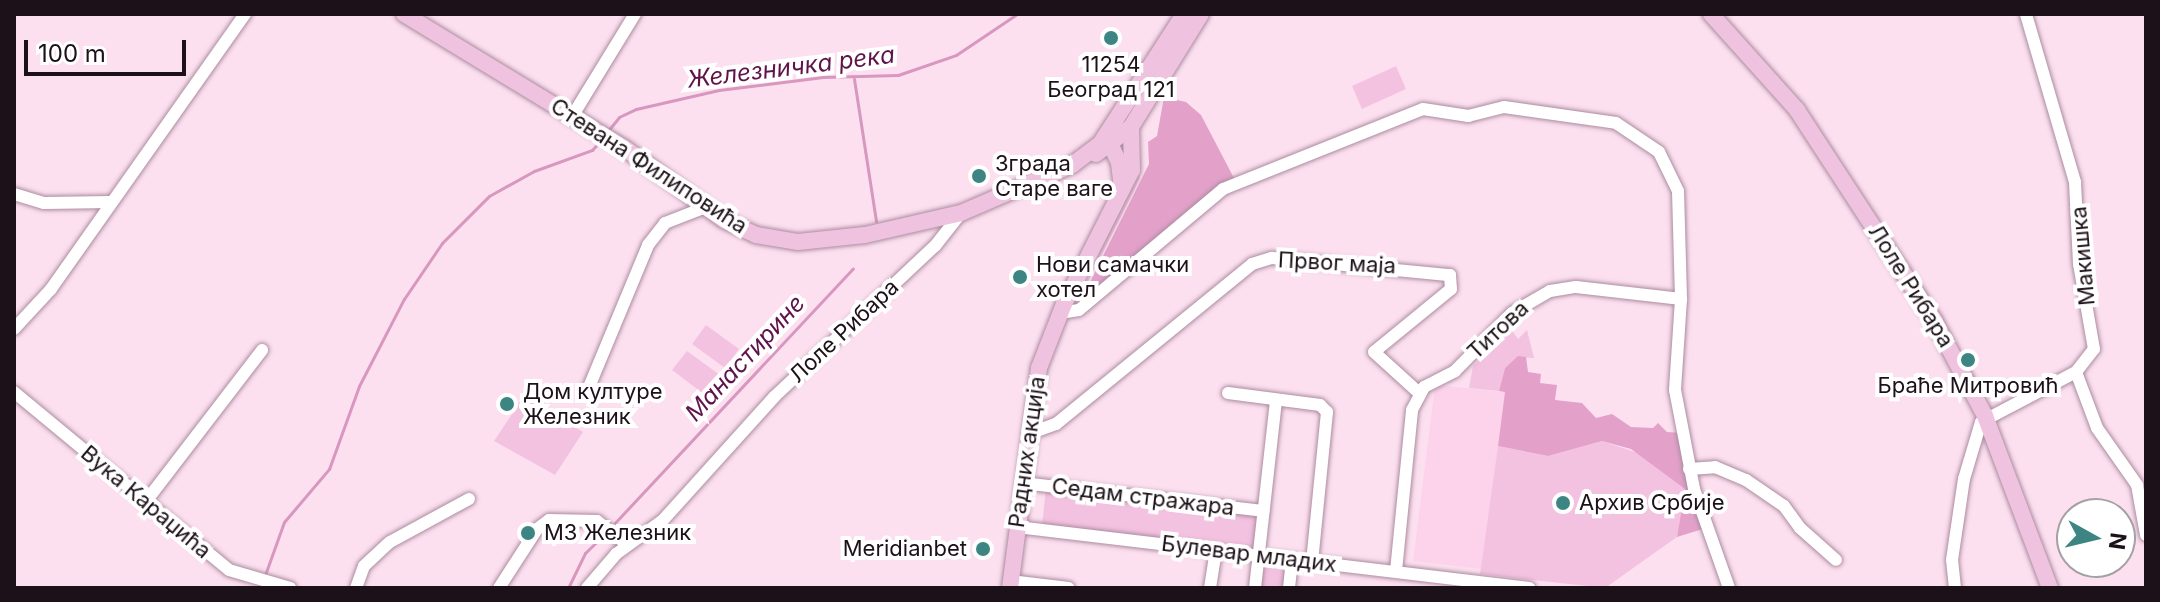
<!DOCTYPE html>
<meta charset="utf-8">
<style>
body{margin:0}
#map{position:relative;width:2160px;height:602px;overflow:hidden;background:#fce0f0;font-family:Inter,sans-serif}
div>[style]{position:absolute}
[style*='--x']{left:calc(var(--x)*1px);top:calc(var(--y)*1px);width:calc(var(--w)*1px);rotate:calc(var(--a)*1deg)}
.built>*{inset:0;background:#fdd3ec}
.green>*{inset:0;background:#f4c2e1}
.forest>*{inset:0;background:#e3a1ca}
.stream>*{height:3px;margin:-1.5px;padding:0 1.5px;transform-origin:1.5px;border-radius:1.5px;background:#d897bf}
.roads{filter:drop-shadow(0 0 2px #ac8c9f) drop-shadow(0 0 2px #ac8c9f)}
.minor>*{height:12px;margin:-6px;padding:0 6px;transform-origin:6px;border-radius:6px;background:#fff}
.major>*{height:16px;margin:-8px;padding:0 8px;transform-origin:8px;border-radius:8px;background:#efc2df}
.dots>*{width:22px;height:22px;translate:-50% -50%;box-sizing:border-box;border:4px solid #fff;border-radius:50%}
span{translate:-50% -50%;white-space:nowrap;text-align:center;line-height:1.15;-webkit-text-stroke:8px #fff;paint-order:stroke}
.poi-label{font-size:22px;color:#1c1118}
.left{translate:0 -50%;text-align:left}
.right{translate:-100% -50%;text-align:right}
.street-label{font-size:22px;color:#1c1118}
.water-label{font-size:24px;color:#5f134a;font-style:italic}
.frame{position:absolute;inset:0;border:16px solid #1c1118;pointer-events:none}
.north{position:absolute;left:2056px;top:498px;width:80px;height:80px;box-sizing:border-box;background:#fff;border:2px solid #a4a0a3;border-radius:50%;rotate:98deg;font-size:22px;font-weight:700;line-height:32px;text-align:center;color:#1c1118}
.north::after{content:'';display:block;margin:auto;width:28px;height:36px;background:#3d8582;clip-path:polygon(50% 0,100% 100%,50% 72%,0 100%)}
.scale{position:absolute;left:24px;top:40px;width:162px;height:36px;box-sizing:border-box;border:4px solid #1c1118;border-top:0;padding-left:10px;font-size:24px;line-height:28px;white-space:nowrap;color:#1c1118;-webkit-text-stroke:6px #fff;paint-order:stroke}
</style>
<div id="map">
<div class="built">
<div style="clip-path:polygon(1435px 385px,1506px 392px,1481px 569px,1413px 561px)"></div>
</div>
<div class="green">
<div style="clip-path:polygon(1396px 66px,1406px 89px,1362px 109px,1352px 86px)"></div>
<div style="clip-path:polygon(1137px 172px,1140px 178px,1131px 197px,1072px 313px)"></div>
<div style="clip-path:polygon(706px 325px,739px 349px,725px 368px,692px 344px)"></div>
<div style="clip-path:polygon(1511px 329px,1518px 339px,1527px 330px,1534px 358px,1518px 357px,1505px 368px,1499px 391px,1469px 388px,1473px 366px)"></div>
<div style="clip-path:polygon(687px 351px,720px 375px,705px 395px,672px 370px)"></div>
<div style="clip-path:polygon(524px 396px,583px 432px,555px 475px,494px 441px)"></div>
<div style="clip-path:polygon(1602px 441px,1641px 454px,1685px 489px,1677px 537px,1605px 588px,1480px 574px,1498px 446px,1548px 456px)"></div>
<div style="clip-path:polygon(1046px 488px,1260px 514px,1257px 549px,1042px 526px)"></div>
<div style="clip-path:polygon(1262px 562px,1287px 566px,1285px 588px,1259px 588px)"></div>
</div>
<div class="forest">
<div style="clip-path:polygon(1164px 97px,1186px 102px,1201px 115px,1236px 182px,1075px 312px,1149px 164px,1148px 142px,1157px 136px)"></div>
<div style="clip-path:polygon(1518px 356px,1526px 357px,1528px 372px,1541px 374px,1540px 383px,1557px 385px,1555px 400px,1582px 403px,1596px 418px,1612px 414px,1631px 427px,1653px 428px,1658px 423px,1667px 432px,1682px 433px,1706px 528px,1677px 537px,1685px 489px,1631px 449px,1602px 441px,1548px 456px,1498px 446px,1505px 392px,1499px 391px,1505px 368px)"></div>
</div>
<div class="stream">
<div style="--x:854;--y:79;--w:144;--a:81.2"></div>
<div style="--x:607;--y:132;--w:19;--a:-51"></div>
<div style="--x:619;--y:117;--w:19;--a:-25"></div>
<div style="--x:636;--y:109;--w:85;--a:-12.9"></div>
<div style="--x:719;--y:90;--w:105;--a:-7.1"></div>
<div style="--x:823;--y:77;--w:75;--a:-1.5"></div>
<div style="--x:898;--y:75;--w:61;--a:-19"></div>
<div style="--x:956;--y:55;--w:73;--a:-33.9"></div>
<div style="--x:611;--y:527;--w:354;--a:-46.9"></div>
<div style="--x:265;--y:575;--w:56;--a:-70.3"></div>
<div style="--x:284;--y:522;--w:70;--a:-49.7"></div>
<div style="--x:329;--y:469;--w:88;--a:-70.1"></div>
<div style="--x:359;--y:386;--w:98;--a:-62.7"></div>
<div style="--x:404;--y:299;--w:68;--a:-55.8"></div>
<div style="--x:442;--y:243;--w:66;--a:-45"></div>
<div style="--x:489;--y:196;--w:51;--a:-29.1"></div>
<div style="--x:534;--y:171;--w:62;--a:-19.9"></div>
<div style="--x:592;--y:150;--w:12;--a:-48"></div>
<div style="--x:568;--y:588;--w:39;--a:-64"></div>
<div style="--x:585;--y:553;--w:29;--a:-44"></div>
</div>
<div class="roads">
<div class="minor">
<div style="--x:573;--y:115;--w:119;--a:-58.5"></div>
<div style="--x:14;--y:194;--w:31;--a:17"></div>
<div style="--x:44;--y:203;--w:66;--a:-0.9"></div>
<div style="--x:1060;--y:313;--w:19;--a:-9"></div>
<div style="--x:1079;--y:310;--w:188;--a:-40"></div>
<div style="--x:1223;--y:189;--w:215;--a:-21.8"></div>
<div style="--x:1423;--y:109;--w:46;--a:8.8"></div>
<div style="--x:1468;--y:116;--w:37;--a:-14"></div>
<div style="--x:1504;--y:107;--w:113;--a:8.1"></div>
<div style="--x:1616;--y:123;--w:52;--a:34"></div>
<div style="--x:1659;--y:152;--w:43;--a:64"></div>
<div style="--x:1678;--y:191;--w:108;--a:88.4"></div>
<div style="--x:1681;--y:299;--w:91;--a:93.8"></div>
<div style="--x:1675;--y:390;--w:101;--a:79.1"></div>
<div style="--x:1694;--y:489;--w:105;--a:70.5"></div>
<div style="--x:14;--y:329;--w:54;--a:-47.2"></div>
<div style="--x:51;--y:289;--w:337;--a:-54.8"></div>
<div style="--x:2076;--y:372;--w:60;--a:69.4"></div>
<div style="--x:2097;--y:428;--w:70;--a:54.9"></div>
<div style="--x:2137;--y:485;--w:51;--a:79.8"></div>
<div style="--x:589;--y:387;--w:154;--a:-67.4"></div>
<div style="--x:648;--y:245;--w:28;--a:-52"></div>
<div style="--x:665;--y:223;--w:44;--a:-21.3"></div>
<div style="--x:14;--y:392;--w:279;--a:39.6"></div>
<div style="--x:229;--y:570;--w:64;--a:16.4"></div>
<div style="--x:1228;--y:393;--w:93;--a:7.4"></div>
<div style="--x:1320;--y:405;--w:10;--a:45"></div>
<div style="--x:1327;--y:412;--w:152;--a:95.7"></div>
<div style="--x:1028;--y:434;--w:30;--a:-20"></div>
<div style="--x:1056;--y:424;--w:253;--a:-39.2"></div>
<div style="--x:1252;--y:264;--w:21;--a:-17"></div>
<div style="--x:1272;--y:258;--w:179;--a:5.5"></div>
<div style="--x:1450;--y:275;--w:14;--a:86"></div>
<div style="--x:1451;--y:289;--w:99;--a:140.7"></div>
<div style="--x:1374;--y:352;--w:61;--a:42.3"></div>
<div style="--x:1689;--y:469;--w:26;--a:-4"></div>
<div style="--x:1715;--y:467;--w:34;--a:23"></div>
<div style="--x:1746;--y:480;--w:46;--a:34.4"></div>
<div style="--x:1784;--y:506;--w:27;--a:54"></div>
<div style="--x:1800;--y:528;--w:48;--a:41.6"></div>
<div style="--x:1022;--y:483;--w:243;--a:6.6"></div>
<div style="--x:147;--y:500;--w:189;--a:-52.5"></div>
<div style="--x:1017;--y:527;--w:516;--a:6.79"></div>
<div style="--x:1396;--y:571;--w:162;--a:-84.3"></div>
<div style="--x:1412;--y:410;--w:26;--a:-62"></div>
<div style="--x:1424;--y:387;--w:35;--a:-27"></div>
<div style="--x:1455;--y:371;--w:81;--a:-45.5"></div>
<div style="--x:1512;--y:313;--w:44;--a:-30.1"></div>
<div style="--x:1550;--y:291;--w:26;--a:-9"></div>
<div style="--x:1576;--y:287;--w:106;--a:6.5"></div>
<div style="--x:1010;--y:581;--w:59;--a:6.8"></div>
<div style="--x:356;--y:588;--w:23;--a:-70"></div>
<div style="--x:364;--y:566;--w:35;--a:-43"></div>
<div style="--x:390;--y:542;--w:90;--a:-28.6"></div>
<div style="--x:499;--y:588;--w:70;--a:-57.2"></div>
<div style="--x:537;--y:529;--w:15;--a:-37"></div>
<div style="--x:549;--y:520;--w:48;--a:1.2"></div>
<div style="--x:597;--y:521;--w:39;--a:38"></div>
<div style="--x:587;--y:588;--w:45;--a:-49.5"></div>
<div style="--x:616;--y:554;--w:58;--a:-35.9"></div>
<div style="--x:663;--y:520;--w:166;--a:-47.9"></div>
<div style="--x:774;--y:397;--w:221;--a:-43.2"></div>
<div style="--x:935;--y:246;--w:42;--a:-51.8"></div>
<div style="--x:1210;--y:588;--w:38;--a:-81"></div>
<div style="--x:1255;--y:588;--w:189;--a:-83.6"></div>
<div style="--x:1289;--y:588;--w:28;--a:-84"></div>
<div style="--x:1955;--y:588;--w:28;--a:-96"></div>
<div style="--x:1952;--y:560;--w:82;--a:-81.6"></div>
<div style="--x:1964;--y:479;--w:59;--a:-73.4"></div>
<div style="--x:1981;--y:422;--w:107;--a:-27.8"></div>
<div style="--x:2076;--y:372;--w:29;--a:-52"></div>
<div style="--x:2094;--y:349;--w:86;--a:-100"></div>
<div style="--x:2079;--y:264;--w:82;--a:-92.8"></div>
<div style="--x:2075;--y:182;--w:175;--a:-106.3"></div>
</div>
<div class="major">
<div style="--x:404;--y:14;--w:256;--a:31.3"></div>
<div style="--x:623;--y:147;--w:125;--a:35.9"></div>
<div style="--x:724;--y:220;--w:35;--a:25"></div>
<div style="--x:756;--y:235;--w:43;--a:9.5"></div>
<div style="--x:798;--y:242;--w:67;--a:-6"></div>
<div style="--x:865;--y:235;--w:98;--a:-12.9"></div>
<div style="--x:961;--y:213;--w:121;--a:-23.4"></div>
<div style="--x:1072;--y:165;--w:35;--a:-37"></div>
<div style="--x:1100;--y:144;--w:155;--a:-57.1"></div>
<div style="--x:1711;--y:14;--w:129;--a:48.1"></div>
<div style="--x:1797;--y:110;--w:251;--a:56.9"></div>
<div style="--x:1934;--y:320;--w:109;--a:62"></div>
<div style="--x:1985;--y:416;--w:184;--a:69.3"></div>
<div style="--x:1108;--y:139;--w:26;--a:65"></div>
<div style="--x:1119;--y:163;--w:26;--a:83"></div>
<div style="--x:1096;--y:154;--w:44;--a:-37.6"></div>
<div style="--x:1131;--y:127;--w:133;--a:-58.2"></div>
<div style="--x:1010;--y:588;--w:222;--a:-82.5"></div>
<div style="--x:1039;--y:368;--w:69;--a:-68.7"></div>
<div style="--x:1064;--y:304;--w:150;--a:-63.1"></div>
<div style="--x:1132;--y:170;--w:43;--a:-91.3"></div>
</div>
</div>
<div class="dots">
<div style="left:1111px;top:38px;background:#3d8582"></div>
<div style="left:979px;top:176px;background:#3d8582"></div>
<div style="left:1020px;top:277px;background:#3d8582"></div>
<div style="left:1968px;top:360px;background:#3d8582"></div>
<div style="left:507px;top:404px;background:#3d8582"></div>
<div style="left:1563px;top:503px;background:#3d8582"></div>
<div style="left:528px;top:533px;background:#3d8582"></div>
<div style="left:983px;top:549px;background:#3d8582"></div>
</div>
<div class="poi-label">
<span style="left:1111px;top:77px">11254<br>Београд 121</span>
<span class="left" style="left:995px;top:176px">Зграда<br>Старе ваге</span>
<span class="left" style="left:1036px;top:277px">Нови самачки<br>хотел</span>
<span style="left:1968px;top:386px">Браће Митровић</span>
<span class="left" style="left:523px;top:404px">Дом културе<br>Железник</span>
<span class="left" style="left:1579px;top:503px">Архив Србије</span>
<span class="left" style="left:544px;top:533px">МЗ Железник</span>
<span class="right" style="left:967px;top:549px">Meridianbet</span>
</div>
<div class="street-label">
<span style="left:649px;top:166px;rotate:33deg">Стевана Филиповића</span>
<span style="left:2083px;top:256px;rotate:-95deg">Макишка</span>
<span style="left:1337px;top:263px;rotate:3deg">Првог маја</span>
<span style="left:1911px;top:286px;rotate:58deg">Лоле Рибара</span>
<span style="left:1498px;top:330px;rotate:-43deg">Титова</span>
<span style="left:844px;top:331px;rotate:-43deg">Лоле Рибара</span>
<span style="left:1027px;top:452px;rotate:-82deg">Радних акција</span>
<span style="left:1143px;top:497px;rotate:7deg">Седам стражара</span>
<span style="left:146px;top:502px;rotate:40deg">Вука Караџића</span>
<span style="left:1249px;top:554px;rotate:7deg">Булевар младих</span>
</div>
<div class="water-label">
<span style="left:791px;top:67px;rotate:-7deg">Железничка река</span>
<span style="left:745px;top:358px;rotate:-47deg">Манастирине</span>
</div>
<div class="frame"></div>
<div class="north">N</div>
<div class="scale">100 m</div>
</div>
